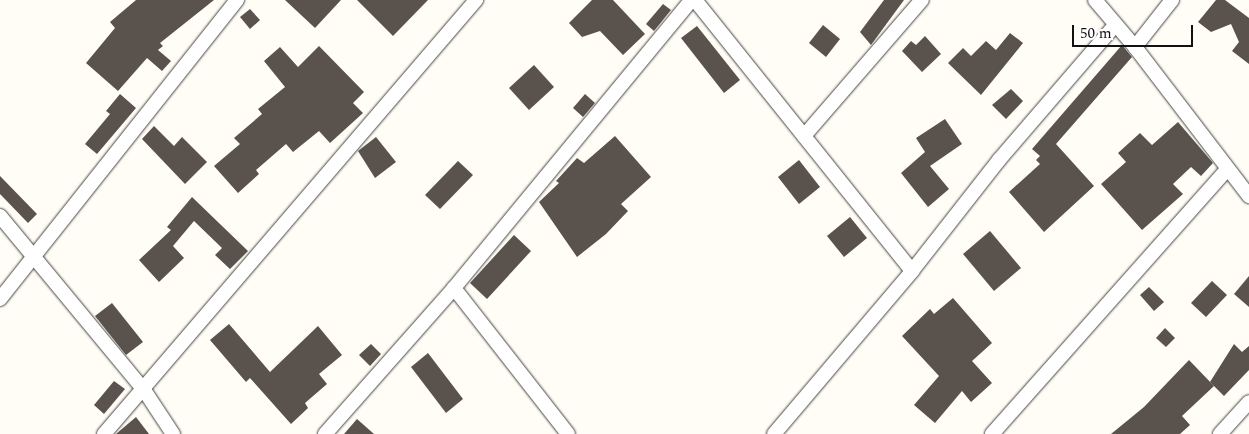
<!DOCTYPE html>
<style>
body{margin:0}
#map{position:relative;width:1249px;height:434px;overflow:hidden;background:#fffdf5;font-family:Spectral,serif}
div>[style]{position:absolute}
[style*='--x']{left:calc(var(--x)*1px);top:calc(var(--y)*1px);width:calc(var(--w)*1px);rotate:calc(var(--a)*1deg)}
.building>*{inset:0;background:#5a524d}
.roads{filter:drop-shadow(0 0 1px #444) drop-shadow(0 0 1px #444)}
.street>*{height:14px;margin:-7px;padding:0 7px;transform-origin:7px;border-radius:7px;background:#fff}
span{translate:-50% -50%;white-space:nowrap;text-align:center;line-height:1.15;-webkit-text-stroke:5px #fff;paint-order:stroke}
.scale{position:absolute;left:1072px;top:25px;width:121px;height:22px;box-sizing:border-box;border:2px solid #111;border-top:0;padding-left:6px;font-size:15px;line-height:18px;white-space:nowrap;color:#111;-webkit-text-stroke:4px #fff;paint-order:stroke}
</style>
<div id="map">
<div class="building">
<div style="clip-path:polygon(136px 0,214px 0,160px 43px,163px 46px,158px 50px,171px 61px,162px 71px,147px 58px,118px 91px,86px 63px,115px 28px,110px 22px)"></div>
<div style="clip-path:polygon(285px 0,341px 0,315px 28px)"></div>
<div style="clip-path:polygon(357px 0,428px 0,393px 36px)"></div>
<div style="clip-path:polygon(592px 0,613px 0,645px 34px,623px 55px,600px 31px,582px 37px,569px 23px)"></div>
<div style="clip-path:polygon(884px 0,904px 0,871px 45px,860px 32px)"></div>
<div style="clip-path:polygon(1216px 0,1225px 0,1249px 18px,1249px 64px,1232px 51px,1239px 42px,1231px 24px,1211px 32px,1198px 22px)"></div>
<div style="clip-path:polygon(663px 4px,671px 10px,654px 31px,646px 24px)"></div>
<div style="clip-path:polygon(250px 9px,260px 20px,250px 29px,240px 17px)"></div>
<div style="clip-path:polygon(823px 25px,840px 39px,826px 57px,809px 43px)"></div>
<div style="clip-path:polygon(697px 26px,740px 80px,724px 93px,681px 38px)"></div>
<div style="clip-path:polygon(1010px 33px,1023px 43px,981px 95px,948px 63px,963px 48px,971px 56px,986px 41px,996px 50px)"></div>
<div style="clip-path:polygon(925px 36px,941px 54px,922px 72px,902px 51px,911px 41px,916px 45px)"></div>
<div style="clip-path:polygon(1122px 45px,1132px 57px,1056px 144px,1094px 186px,1044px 232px,1009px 192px,1040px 164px,1036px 160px,1040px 156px,1032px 149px)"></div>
<div style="clip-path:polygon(319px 46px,364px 92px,353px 103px,363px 113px,330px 143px,319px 131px,293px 152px,286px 144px,256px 170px,259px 174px,238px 193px,214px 166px,240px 144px,234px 138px,262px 114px,258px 109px,285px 87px,264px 61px,280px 47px,298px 67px)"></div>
<div style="clip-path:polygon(534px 65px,554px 87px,529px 110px,509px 88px)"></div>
<div style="clip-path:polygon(1011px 89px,1023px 101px,1006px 119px,992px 105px)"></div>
<div style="clip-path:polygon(120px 94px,136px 108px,97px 154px,85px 144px,110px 114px,106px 111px)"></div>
<div style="clip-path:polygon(585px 94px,595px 103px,583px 117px,573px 108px)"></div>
<div style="clip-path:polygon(945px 119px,962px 144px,930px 166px,949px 189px,928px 207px,901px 173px,925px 152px,916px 138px)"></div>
<div style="clip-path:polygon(1178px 122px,1213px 163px,1201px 176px,1191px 167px,1173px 184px,1183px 194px,1142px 230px,1101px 184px,1126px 162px,1118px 153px,1140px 133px,1152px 145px)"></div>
<div style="clip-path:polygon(154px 126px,174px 146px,182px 137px,207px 162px,185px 184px,142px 139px)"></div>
<div style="clip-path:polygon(615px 136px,651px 177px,621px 204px,628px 211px,606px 234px,577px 257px,539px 202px,559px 183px,556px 181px,577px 158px,584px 163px)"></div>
<div style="clip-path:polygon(376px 137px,396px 162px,375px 178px,358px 151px)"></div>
<div style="clip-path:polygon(799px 160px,820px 187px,799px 204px,778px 177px)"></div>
<div style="clip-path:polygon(458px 161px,473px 175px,440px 209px,425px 195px)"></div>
<div style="clip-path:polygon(0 176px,37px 214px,28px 223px,0 194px)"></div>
<div style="clip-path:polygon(192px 197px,248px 251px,230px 269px,215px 255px,222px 248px,194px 221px,173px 246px,184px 258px,159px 282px,139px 260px,171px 230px,167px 227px)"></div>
<div style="clip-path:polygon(850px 217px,867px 238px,844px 257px,827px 236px)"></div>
<div style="clip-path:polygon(990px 231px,1021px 268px,994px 291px,963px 254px)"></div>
<div style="clip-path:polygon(514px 235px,531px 251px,487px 299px,470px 283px)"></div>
<div style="clip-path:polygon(1249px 276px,1249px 307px,1234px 294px)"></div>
<div style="clip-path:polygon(1212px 281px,1227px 295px,1206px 317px,1191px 303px)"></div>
<div style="clip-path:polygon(1149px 287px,1164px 302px,1154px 311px,1140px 295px)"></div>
<div style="clip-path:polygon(953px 298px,992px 343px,972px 361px,992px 383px,971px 402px,962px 391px,935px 423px,914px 405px,939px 376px,902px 336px,930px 309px,934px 314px)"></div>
<div style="clip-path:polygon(112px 303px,143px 342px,126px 355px,95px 316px)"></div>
<div style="clip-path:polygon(229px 324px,270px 372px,318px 326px,342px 355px,319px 374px,327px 384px,305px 403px,308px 408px,291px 424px,250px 378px,246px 382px,210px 340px)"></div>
<div style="clip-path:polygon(1165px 328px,1175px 338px,1166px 347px,1156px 338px)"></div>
<div style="clip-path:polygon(371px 344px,381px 354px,370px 366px,359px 355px)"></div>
<div style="clip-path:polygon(1234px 344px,1242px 352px,1249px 346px,1249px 370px,1224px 396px,1210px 382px)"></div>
<div style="clip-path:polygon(428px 353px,463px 399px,446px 413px,411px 367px)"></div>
<div style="clip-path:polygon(1189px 360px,1214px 386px,1182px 416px,1190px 425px,1180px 434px,1111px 434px,1144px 407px)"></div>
<div style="clip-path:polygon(114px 381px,125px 389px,104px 414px,94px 405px)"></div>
<div style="clip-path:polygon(136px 417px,149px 434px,116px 434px)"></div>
<div style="clip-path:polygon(357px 419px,374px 434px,344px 434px)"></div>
</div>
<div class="roads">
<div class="street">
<div style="--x:695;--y:0;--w:347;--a:51.3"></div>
<div style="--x:1095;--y:0;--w:62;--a:49.6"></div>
<div style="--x:1135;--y:47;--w:188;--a:52.6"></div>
<div style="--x:1135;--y:47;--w:60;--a:-51.8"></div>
<div style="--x:804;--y:136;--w:180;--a:-49.1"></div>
<div style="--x:0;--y:216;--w:226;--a:50.4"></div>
<div style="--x:144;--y:390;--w:53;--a:56.6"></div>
<div style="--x:454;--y:288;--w:185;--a:52"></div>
<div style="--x:0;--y:299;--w:382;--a:-51.6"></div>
<div style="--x:104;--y:434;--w:572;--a:-49.4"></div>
<div style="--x:325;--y:434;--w:195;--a:-48.5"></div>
<div style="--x:454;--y:288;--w:373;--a:-50.5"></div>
<div style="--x:774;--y:434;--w:214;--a:-49.7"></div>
<div style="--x:912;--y:271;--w:141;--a:-51.9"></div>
<div style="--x:999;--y:160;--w:178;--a:-49.3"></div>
<div style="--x:992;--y:434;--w:354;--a:-48.4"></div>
<div style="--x:1220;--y:434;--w:43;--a:-47.8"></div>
</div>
</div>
<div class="scale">50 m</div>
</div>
